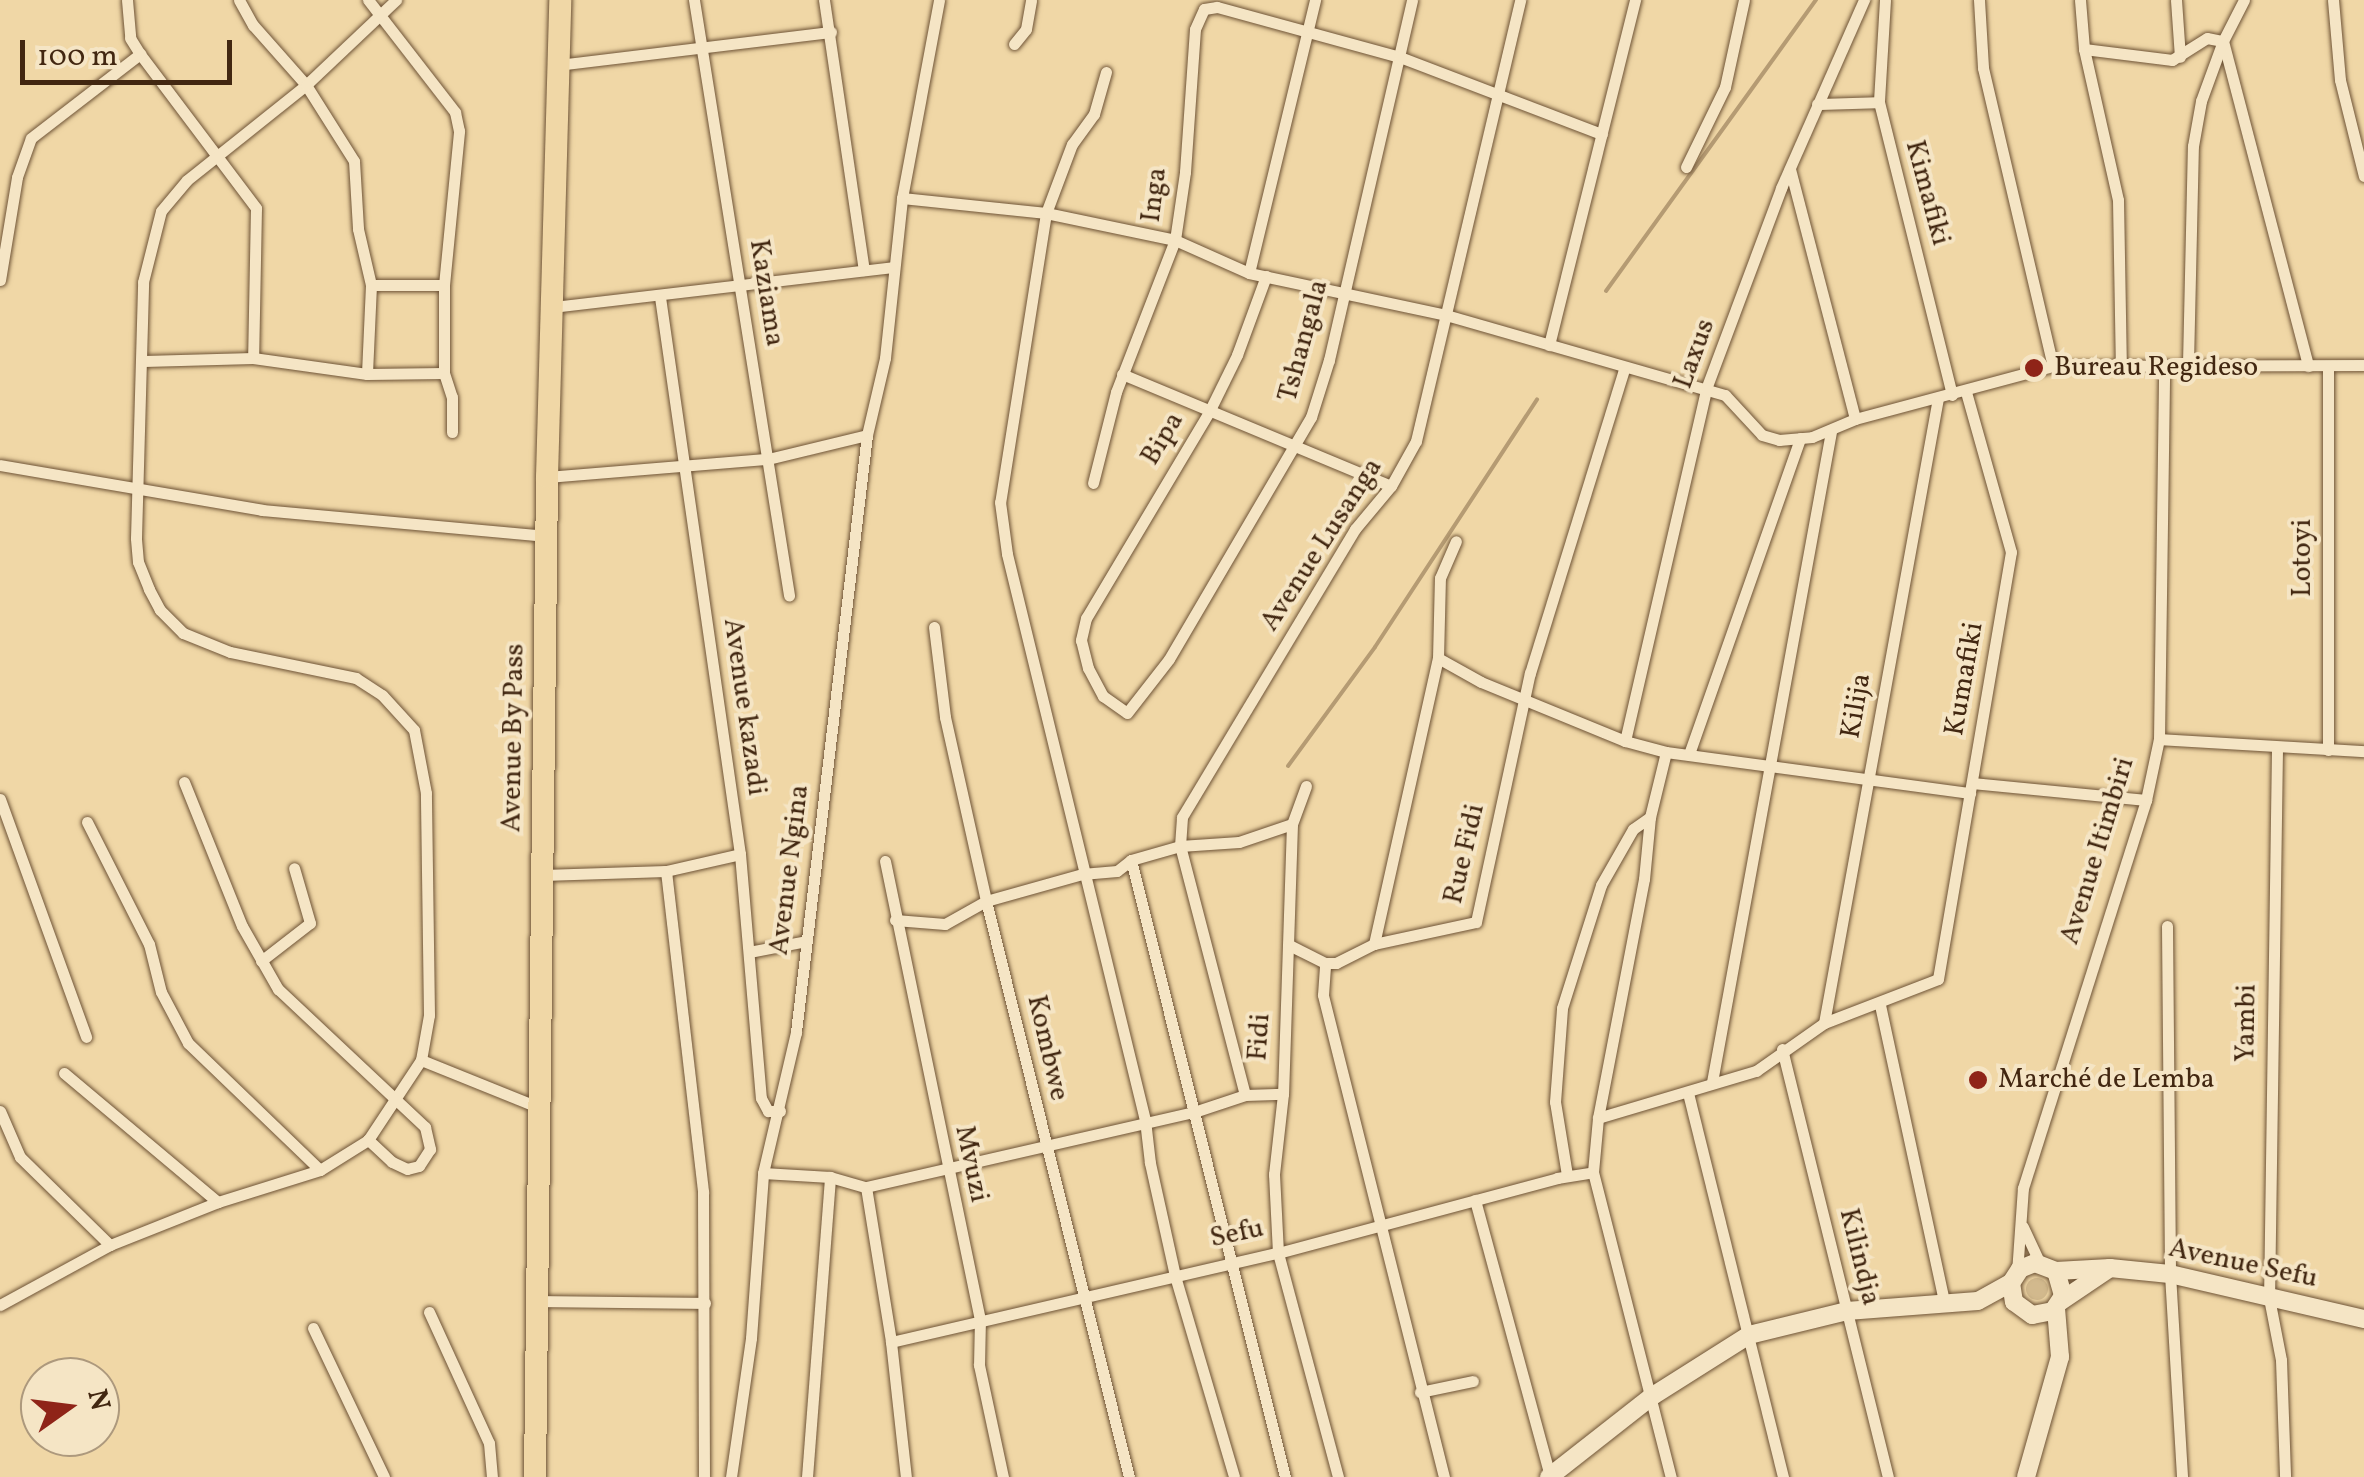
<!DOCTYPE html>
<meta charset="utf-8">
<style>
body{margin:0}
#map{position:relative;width:2364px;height:1477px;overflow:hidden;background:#f0d7a6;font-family:Vollkorn,serif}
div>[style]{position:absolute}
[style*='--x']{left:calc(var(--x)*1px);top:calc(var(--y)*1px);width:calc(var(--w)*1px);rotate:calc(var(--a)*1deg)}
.green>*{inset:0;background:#d2b98d}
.round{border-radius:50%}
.stream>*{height:4px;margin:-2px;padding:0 2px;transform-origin:2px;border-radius:2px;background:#b59b73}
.roads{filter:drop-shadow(0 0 2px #6e5336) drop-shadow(0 0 2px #6e5336)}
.street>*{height:11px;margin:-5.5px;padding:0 5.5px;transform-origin:5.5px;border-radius:5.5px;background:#f5e5c5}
.secondary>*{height:18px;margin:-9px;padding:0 9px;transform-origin:9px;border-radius:9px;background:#f5e5c5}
.highway>*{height:22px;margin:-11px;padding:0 11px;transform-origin:11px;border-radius:11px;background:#f0d7a6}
.dots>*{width:28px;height:28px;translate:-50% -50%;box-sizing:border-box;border:5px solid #f5e5c5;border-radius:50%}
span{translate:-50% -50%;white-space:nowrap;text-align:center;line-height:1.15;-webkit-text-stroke:8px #f5e5c5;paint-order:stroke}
.street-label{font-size:28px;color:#422711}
.poi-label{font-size:28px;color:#422711}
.left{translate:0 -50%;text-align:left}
.north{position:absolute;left:20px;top:1357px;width:100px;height:100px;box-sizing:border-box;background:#f5e5c5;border:2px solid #ad997d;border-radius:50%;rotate:76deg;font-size:28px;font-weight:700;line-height:40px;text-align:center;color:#422711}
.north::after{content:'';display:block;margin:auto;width:35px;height:45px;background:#8f2418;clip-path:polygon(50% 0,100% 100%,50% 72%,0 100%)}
.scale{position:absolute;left:20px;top:40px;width:212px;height:45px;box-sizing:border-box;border:5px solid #422711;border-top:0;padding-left:12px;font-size:30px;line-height:35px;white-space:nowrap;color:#422711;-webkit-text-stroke:8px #f5e5c5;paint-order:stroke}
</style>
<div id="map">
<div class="green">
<div class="round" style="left:2026px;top:1278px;width:22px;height:22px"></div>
</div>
<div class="stream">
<div style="--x:1606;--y:291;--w:359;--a:-54.2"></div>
<div style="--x:1288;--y:766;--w:147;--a:-53.8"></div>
<div style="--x:1375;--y:647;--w:296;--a:-56.8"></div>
</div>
<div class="roads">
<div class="street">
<div style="--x:127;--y:0;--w:38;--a:85"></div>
<div style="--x:130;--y:38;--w:19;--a:58"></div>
<div style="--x:140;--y:54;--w:193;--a:53"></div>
<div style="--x:256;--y:208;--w:150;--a:91.1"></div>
<div style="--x:239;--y:0;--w:29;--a:61"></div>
<div style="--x:253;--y:25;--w:80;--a:48.5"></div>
<div style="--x:306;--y:85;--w:90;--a:57.7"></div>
<div style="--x:354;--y:161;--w:68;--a:86.6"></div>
<div style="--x:358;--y:229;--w:57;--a:76.9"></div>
<div style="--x:371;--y:285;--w:89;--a:92.6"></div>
<div style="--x:694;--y:0;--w:603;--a:80.93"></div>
<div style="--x:824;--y:0;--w:273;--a:81.6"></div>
<div style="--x:1885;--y:0;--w:102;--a:93.4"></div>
<div style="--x:1879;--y:102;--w:302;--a:76"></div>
<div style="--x:1979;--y:0;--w:68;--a:86.6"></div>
<div style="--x:1983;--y:68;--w:306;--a:76.8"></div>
<div style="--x:2080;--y:0;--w:49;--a:85.3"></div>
<div style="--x:2084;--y:49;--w:155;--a:77.3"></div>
<div style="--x:2118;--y:200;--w:166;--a:89"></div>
<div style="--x:2176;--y:0;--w:57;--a:86"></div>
<div style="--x:2333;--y:0;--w:80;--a:85"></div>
<div style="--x:2340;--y:80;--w:99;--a:76"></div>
<div style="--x:1014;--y:44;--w:19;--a:-51"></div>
<div style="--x:1026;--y:29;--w:29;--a:-80"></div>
<div style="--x:2084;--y:49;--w:89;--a:7.1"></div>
<div style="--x:2172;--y:60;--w:41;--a:-32.2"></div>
<div style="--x:2207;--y:38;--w:16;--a:11"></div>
<div style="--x:2223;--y:41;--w:336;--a:75.3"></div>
<div style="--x:558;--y:65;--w:275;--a:-6.9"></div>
<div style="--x:1106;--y:72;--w:44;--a:105.9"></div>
<div style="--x:1094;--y:114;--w:37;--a:126"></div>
<div style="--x:1072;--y:144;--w:74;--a:110.6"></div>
<div style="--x:1046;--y:213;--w:293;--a:99"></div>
<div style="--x:1000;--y:502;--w:52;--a:82.3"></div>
<div style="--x:1007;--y:554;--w:583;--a:76.3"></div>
<div style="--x:1145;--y:1120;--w:43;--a:83.4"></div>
<div style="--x:1150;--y:1163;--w:116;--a:77.5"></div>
<div style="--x:1175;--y:1276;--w:209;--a:73.6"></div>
<div style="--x:1817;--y:104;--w:62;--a:-1.8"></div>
<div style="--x:1686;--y:167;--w:89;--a:-64"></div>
<div style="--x:1725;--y:87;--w:89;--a:-77.7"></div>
<div style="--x:1790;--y:169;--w:258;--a:75.4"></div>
<div style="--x:902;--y:198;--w:145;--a:5.9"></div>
<div style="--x:1046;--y:213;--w:132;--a:11.8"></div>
<div style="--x:1175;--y:240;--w:81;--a:24"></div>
<div style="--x:1249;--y:273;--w:201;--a:12"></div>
<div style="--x:1446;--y:315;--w:290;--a:16"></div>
<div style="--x:1725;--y:395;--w:54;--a:47.2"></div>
<div style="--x:1762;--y:435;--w:18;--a:16"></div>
<div style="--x:1779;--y:440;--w:33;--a:-5"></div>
<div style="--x:1812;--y:437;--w:47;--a:-22.7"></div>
<div style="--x:1855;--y:419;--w:205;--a:-15"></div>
<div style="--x:2053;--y:366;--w:311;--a:-0.2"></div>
<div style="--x:1249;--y:273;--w:281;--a:-76.4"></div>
<div style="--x:1266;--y:276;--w:84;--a:110.2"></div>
<div style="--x:1237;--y:355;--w:64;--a:116.2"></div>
<div style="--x:1209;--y:412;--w:240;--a:120.8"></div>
<div style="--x:1086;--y:618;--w:23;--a:103"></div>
<div style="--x:1081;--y:640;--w:29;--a:76"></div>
<div style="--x:1088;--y:668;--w:32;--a:62"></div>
<div style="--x:1103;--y:696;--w:29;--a:35"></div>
<div style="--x:1127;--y:713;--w:68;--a:-52.1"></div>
<div style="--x:1169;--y:659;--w:281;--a:-59.6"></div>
<div style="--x:1311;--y:417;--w:60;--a:-72.5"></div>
<div style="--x:1329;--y:360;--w:369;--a:-77"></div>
<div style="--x:0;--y:280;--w:104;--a:-80.6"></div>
<div style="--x:17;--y:177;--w:41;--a:-70.3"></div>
<div style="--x:31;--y:138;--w:138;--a:-37.6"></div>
<div style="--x:371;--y:285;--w:73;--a:0"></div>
<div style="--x:660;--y:297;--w:563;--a:81.83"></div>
<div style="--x:740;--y:854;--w:245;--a:85.1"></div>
<div style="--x:761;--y:1098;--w:15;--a:62"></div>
<div style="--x:768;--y:1111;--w:12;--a:0"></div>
<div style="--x:553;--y:307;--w:343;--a:-6.7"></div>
<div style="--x:1549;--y:345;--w:356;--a:-76"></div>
<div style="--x:144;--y:361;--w:109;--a:-1.6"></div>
<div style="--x:253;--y:358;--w:115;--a:8"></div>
<div style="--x:367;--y:374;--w:77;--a:-0.7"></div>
<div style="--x:444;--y:373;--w:88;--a:-90"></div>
<div style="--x:444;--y:285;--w:155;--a:-84.4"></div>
<div style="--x:459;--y:131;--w:19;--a:-102"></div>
<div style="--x:455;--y:112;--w:142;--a:-127.8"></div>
<div style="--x:2188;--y:363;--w:217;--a:-88.7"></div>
<div style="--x:2193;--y:146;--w:46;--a:-79.9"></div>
<div style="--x:2201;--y:101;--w:64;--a:-69.9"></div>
<div style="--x:2223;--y:41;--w:46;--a:-62.9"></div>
<div style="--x:444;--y:373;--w:25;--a:72"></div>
<div style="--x:452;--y:397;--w:35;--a:90"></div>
<div style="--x:1122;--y:374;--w:291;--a:22.6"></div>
<div style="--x:0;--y:465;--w:266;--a:9.7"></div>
<div style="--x:262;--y:510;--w:286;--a:5.2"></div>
<div style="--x:547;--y:477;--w:222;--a:-4.7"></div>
<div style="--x:768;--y:459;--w:102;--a:-13.6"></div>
<div style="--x:1093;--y:483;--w:94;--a:-75.8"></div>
<div style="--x:1116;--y:392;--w:163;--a:-68.8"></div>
<div style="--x:1175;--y:240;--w:69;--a:-81.6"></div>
<div style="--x:1185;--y:172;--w:143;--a:-86"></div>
<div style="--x:1195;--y:29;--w:22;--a:-66"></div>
<div style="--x:1204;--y:9;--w:13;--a:-9"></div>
<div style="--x:1217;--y:7;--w:190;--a:15.3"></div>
<div style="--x:1400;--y:57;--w:216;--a:20.9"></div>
<div style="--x:934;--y:627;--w:91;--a:83"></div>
<div style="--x:945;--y:717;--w:189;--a:77.4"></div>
<div style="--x:986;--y:901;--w:593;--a:76.06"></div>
<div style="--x:1438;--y:658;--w:49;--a:29.2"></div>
<div style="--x:1481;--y:682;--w:156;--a:22.3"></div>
<div style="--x:1625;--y:741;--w:42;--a:15"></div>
<div style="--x:1666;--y:752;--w:307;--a:7.7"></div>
<div style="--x:2159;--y:739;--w:205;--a:3.4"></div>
<div style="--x:1625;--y:741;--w:361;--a:-77"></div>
<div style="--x:1706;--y:389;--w:215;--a:-69.5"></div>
<div style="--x:1781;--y:188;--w:206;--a:-66.2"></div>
<div style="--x:2277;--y:749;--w:549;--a:90.83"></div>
<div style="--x:2269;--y:1298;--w:63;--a:79"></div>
<div style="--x:2281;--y:1360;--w:117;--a:88"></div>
<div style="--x:2328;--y:750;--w:384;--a:-90"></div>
<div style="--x:1666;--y:752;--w:67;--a:103.8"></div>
<div style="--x:1650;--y:817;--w:62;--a:95.5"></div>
<div style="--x:1644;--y:879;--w:243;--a:100.9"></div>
<div style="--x:1598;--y:1118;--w:54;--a:95.3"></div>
<div style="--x:1593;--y:1172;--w:315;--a:75.7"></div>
<div style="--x:1689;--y:754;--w:335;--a:-70.6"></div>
<div style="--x:184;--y:782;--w:155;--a:68.1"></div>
<div style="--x:242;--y:926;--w:73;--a:60.3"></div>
<div style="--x:278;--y:989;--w:202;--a:43.2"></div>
<div style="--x:425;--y:1127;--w:23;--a:77"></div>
<div style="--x:430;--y:1149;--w:20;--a:123"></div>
<div style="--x:419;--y:1166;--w:12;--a:166"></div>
<div style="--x:407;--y:1169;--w:17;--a:-155"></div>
<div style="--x:392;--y:1162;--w:33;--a:-137"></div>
<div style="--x:1972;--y:783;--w:175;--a:5.6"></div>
<div style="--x:1306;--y:786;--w:40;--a:110.2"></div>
<div style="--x:1292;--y:824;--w:270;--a:91.9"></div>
<div style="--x:1283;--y:1094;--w:81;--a:96.4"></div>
<div style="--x:1274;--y:1174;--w:79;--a:87.1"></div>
<div style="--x:1278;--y:1253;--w:232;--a:75"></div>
<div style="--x:0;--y:799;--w:253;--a:70.1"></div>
<div style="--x:87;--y:822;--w:137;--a:63.1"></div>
<div style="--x:149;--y:944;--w:49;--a:76"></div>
<div style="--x:161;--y:992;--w:58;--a:62.1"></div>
<div style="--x:188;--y:1043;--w:183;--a:43.9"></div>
<div style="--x:1131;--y:860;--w:636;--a:75.99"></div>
<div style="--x:885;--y:861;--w:467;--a:78.3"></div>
<div style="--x:980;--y:1318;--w:47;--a:91.2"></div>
<div style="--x:979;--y:1365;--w:115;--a:77.9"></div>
<div style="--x:666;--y:871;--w:323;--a:83.4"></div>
<div style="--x:703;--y:1192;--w:285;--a:89.8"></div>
<div style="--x:543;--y:875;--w:123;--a:-1.9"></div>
<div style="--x:666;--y:871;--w:76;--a:-12.9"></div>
<div style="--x:895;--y:920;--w:50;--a:4.6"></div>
<div style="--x:945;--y:924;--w:47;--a:-29.3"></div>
<div style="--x:986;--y:901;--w:100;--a:-15.7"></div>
<div style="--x:1082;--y:874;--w:35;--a:-5"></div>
<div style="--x:1117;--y:871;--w:18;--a:-38"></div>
<div style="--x:1131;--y:860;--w:51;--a:-15.9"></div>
<div style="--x:1180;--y:846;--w:59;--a:-3.9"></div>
<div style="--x:1239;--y:842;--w:56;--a:-18.8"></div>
<div style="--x:2167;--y:926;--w:348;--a:89.5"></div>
<div style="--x:2170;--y:1274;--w:203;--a:86.6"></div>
<div style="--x:1374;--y:944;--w:293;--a:-77.4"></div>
<div style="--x:1438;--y:658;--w:80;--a:-88.6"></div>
<div style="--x:1440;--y:578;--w:40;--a:-66.6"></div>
<div style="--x:1289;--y:945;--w:40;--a:26.6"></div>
<div style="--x:749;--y:952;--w:58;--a:-10.9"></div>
<div style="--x:261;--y:961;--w:62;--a:-37.8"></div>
<div style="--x:310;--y:923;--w:57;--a:-106.2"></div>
<div style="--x:1880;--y:1005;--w:307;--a:77.8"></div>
<div style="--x:1824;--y:1023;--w:635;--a:-79.66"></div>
<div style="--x:1782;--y:1049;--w:441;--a:76.1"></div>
<div style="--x:421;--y:1060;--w:126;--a:21.9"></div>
<div style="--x:64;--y:1073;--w:201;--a:40"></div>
<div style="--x:1712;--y:1082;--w:661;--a:-79.63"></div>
<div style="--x:1688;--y:1093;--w:396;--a:76.1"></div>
<div style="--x:1245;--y:1095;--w:257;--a:-104.6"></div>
<div style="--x:1180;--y:846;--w:29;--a:-86"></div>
<div style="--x:1182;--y:817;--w:336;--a:-59"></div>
<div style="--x:1355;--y:529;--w:56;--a:-50.1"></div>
<div style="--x:1391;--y:486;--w:51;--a:-60.9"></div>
<div style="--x:1416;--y:441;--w:453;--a:-76.7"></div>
<div style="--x:0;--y:1111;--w:50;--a:66.5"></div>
<div style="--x:20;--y:1157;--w:126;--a:44.4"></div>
<div style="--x:1598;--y:1118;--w:165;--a:-16.6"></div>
<div style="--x:1756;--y:1071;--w:83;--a:-35.2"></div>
<div style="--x:1824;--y:1023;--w:122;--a:-21.1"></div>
<div style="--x:1938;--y:979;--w:433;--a:-80.3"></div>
<div style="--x:2011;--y:552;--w:166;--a:-105.7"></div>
<div style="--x:763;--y:1173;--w:67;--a:3.4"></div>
<div style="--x:830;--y:1177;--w:37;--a:16"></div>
<div style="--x:866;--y:1187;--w:336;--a:-12.9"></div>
<div style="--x:1194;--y:1112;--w:54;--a:-18.4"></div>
<div style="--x:1245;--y:1095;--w:38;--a:-2"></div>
<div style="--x:1567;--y:1175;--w:74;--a:-99.3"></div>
<div style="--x:1555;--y:1102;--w:94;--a:-85.7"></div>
<div style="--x:1562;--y:1008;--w:129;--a:-72.4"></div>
<div style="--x:1601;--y:885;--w:64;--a:-60.3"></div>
<div style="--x:1633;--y:829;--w:21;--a:-35"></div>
<div style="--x:866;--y:1187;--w:157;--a:80.8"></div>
<div style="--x:891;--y:1342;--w:136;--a:83.7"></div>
<div style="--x:1475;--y:1200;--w:287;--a:74.8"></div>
<div style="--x:2023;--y:1227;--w:40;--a:65"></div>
<div style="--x:2017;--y:1273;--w:85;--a:-86"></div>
<div style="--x:2023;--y:1188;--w:407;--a:-72.4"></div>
<div style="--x:2146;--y:800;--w:62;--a:-78"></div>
<div style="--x:2159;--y:739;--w:374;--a:-89.2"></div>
<div style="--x:539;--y:1301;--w:166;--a:0.7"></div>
<div style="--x:0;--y:1305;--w:125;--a:-28.6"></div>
<div style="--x:110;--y:1245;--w:116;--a:-21.7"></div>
<div style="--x:218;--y:1202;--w:107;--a:-17.4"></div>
<div style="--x:320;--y:1170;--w:57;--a:-32"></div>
<div style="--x:368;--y:1140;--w:96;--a:-56.5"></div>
<div style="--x:421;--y:1060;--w:46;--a:-79.9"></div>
<div style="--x:429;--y:1015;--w:222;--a:-90.8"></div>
<div style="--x:426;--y:793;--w:64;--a:-100.8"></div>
<div style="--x:414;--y:730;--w:47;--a:-132.4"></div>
<div style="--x:382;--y:695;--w:31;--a:-147"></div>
<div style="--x:356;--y:678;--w:129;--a:-168.3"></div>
<div style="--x:230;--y:652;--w:51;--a:-158"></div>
<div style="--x:183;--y:633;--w:33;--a:-135"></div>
<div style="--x:160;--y:610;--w:24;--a:-118"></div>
<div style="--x:149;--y:589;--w:29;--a:-112"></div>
<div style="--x:138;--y:562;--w:24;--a:-95"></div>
<div style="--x:136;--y:538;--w:256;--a:-88.4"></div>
<div style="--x:143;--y:282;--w:73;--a:-75.8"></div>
<div style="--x:161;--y:211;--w:40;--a:-50"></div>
<div style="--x:187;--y:180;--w:152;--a:-38.6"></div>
<div style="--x:306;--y:85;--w:124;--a:-43.4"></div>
<div style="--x:429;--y:1312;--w:144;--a:65.4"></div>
<div style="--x:489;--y:1443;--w:34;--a:85"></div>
<div style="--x:313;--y:1328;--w:165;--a:64.5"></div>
<div style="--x:891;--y:1342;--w:397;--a:-13"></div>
<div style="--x:1278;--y:1253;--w:289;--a:-15"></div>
<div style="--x:1557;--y:1178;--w:36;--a:-9"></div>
<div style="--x:1420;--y:1392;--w:54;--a:-11.7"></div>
<div style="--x:731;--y:1477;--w:140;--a:-81.8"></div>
<div style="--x:751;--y:1338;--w:165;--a:-85.8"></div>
<div style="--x:763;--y:1173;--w:145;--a:-76.8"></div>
<div style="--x:796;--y:1032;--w:601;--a:-83.22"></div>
<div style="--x:867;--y:435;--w:79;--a:-76.8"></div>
<div style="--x:885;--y:358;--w:161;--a:-83.9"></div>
<div style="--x:902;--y:198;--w:201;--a:-79.4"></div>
<div style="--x:807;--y:1477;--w:301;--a:-85.6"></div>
<div style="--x:1444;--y:1477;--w:497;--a:-104.1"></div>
<div style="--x:1323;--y:995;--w:32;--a:-86"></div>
<div style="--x:1325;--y:963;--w:11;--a:0"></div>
<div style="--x:1336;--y:963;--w:42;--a:-26.6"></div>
<div style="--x:1374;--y:944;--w:104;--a:-12.2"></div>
<div style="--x:1476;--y:922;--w:255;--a:-77.8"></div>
<div style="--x:1530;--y:673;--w:320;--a:-72.8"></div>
</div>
<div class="secondary">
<div style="--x:2056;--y:1271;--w:54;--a:-3.2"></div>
<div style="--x:2110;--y:1268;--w:60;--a:5.7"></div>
<div style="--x:2170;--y:1274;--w:199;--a:13.1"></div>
<div style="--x:2061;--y:1301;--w:59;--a:-34"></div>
<div style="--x:1549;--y:1477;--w:130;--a:-38.1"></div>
<div style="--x:1651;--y:1397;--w:116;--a:-32.3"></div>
<div style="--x:1749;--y:1335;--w:101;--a:-13.8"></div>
<div style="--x:1847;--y:1311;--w:131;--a:-4.4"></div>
<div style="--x:1978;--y:1301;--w:38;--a:-29"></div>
<div style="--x:2011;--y:1283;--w:17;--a:-57"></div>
<div style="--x:2020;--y:1269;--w:16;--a:-22"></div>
<div style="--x:2035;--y:1263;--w:22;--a:21"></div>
<div style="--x:2056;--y:1271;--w:26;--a:74"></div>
<div style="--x:2063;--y:1296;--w:18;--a:124"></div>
<div style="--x:2053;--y:1311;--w:21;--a:169"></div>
<div style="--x:2032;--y:1315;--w:22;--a:-144"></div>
<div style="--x:2014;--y:1302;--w:19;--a:-99"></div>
<div style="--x:2026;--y:1477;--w:125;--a:-74.2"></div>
<div style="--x:2060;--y:1357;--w:49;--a:-94.7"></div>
</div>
<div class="highway">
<div style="--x:535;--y:1477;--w:1000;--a:-89.31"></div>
<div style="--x:547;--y:477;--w:477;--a:-88.4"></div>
</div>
</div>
<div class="dots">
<div style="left:2034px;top:368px;background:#8f2418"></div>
<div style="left:1978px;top:1080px;background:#8f2418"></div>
</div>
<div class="street-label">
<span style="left:1927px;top:193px;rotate:75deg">Kimafiki</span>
<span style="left:1155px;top:195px;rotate:-83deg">Inga</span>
<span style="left:766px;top:293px;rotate:81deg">Kaziama</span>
<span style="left:1304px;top:341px;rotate:-75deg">Tshangala</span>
<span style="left:1695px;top:354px;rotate:-70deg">Laxus</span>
<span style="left:1163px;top:439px;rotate:-59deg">Bipa</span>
<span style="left:1322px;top:545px;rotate:-57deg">Avenue Lusanga</span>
<span style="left:2303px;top:558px;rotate:-90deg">Lotoyi</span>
<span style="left:1965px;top:679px;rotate:-80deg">Kumafiki</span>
<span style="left:1857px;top:706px;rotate:-80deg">Kilija</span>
<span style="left:744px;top:707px;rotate:82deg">Avenue kazadi</span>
<span style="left:514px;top:738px;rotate:-89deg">Avenue By Pass</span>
<span style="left:2098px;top:851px;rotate:-73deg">Avenue Itimbiri</span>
<span style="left:1465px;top:854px;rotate:-77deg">Rue Fidi</span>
<span style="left:790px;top:870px;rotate:-83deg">Avenue Ngina</span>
<span style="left:2247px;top:1023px;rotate:-89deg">Yambi</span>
<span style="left:1260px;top:1037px;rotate:-86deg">Fidi</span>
<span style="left:1047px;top:1048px;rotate:77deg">Kombwe</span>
<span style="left:971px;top:1164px;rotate:78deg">Mvuzi</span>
<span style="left:1237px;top:1234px;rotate:-12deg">Sefu</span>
<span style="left:1859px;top:1257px;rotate:76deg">Kilindja</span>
<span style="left:2243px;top:1264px;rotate:12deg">Avenue Sefu</span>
</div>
<div class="poi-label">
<span class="left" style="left:2054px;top:368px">Bureau Regideso</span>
<span class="left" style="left:1998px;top:1080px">Marché de Lemba</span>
</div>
<div class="north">N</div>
<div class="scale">100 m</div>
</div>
